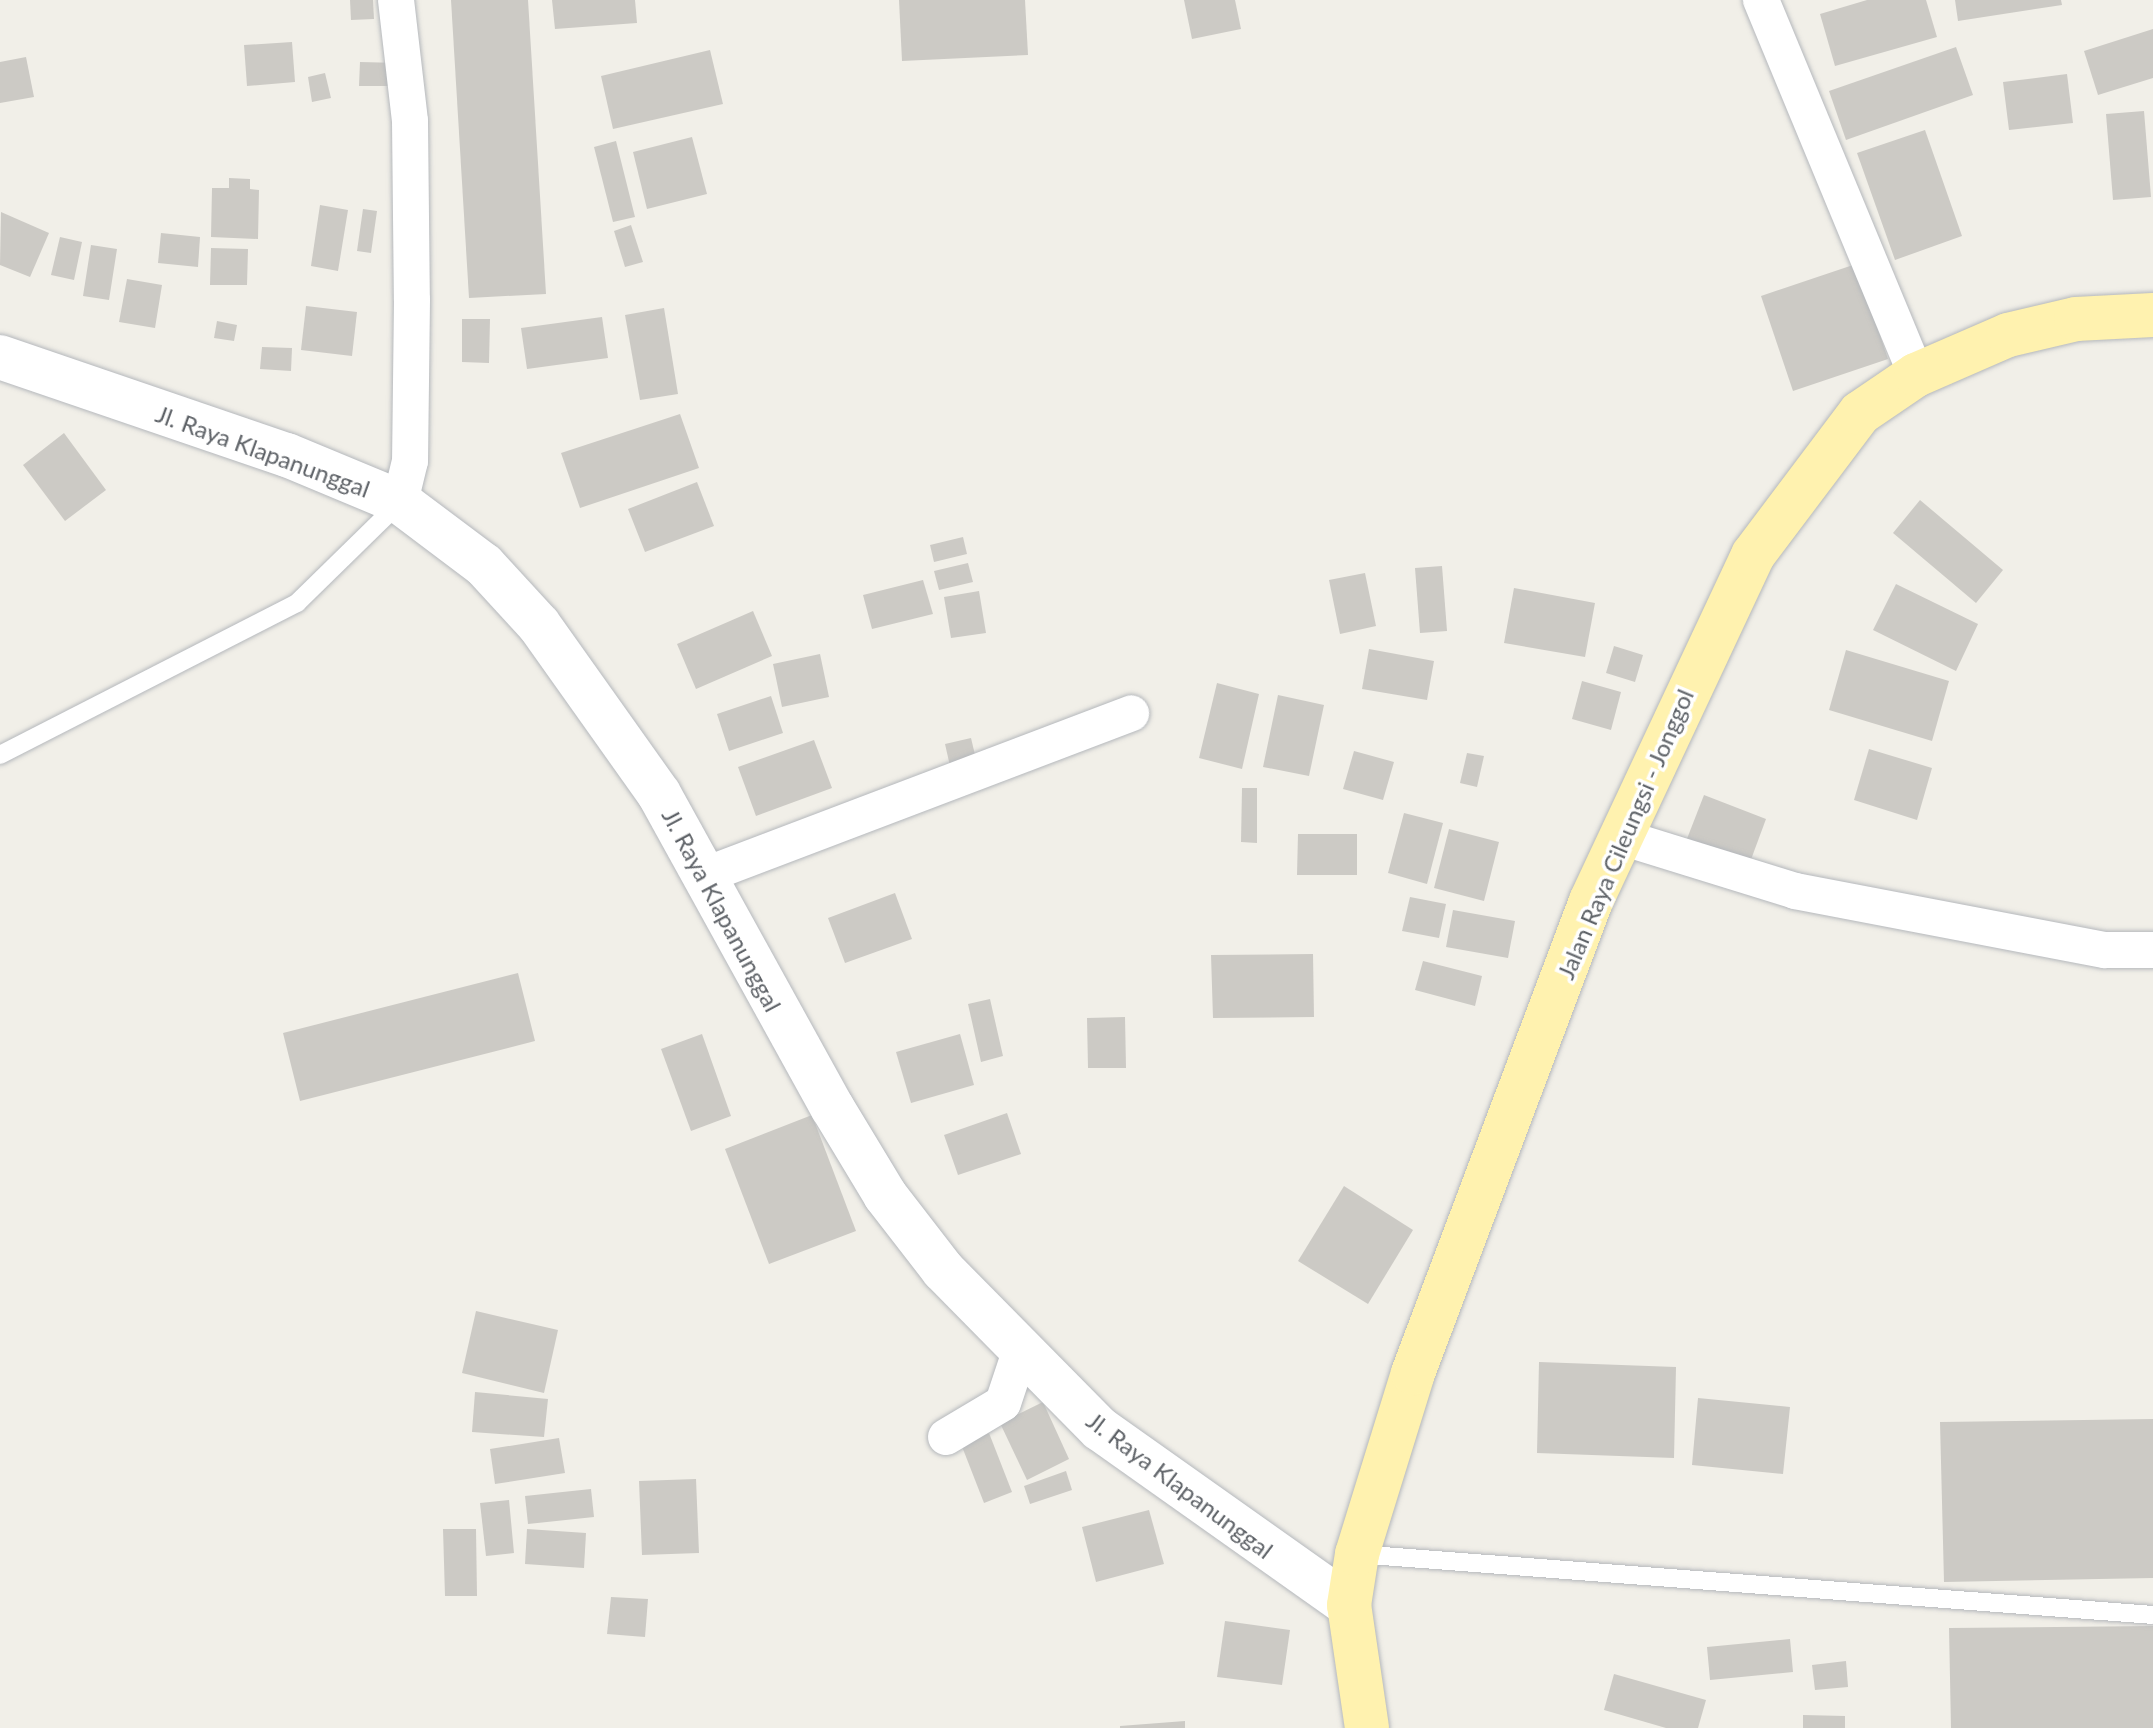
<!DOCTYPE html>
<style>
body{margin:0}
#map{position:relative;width:2153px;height:1728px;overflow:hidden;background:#f1efe8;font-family:Lato,sans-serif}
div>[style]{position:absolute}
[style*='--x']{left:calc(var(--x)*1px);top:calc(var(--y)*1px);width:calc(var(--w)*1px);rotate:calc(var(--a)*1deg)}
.building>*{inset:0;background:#cccac5}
.roads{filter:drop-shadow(0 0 2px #b5b8bc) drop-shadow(0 0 2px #b5b8bc)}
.service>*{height:18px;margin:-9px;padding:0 9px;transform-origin:9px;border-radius:9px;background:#fff}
.minor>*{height:36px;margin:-18px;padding:0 18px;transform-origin:18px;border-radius:18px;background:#fff}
.tertiary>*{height:44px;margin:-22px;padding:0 22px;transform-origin:22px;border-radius:22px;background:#fff}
.primary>*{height:44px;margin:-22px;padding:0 22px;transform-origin:22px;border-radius:22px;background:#fff2af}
span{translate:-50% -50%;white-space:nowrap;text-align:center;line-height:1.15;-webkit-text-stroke:7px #fff;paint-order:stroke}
.street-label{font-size:24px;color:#5f6368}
</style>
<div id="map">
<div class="building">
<div style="clip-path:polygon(350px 0,373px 0,374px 19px,351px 20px)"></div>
<div style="clip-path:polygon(451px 0,528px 0,546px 294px,469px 298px)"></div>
<div style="clip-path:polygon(552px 0,635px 0,637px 23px,555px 29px)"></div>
<div style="clip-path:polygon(899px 0,1025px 0,1028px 55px,902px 61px)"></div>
<div style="clip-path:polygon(1184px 0,1235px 0,1241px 29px,1192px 39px)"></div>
<div style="clip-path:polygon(1867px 0,1926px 0,1937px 37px,1835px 66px,1820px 14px)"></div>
<div style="clip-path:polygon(1955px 0,2061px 0,2062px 5px,1958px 21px)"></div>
<div style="clip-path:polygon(2153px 29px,2153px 78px,2098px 95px,2084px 51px)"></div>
<div style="clip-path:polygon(292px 42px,295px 82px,247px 86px,244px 45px)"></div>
<div style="clip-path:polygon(1956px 47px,1973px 95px,1846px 140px,1829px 91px)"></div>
<div style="clip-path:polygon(710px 50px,723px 104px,613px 129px,601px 76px)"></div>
<div style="clip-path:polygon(26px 57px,34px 97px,0 103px,0 62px)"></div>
<div style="clip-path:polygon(360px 62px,400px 63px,399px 86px,359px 86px)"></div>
<div style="clip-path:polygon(325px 73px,331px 98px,312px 102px,308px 77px)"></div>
<div style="clip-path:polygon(2067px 74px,2073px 123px,2009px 130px,2003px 82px)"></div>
<div style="clip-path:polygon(2144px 111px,2151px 197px,2113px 200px,2106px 114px)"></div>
<div style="clip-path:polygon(1925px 130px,1962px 236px,1895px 260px,1857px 153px)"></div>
<div style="clip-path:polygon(692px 137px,707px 194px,647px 209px,633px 152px)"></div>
<div style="clip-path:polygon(616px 141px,635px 217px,613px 222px,594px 147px)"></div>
<div style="clip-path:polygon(229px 178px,250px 179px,250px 189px,259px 190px,258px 239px,211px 237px,212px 188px,229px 188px)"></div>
<div style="clip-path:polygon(320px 205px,348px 210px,338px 271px,311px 266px)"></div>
<div style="clip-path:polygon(363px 209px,377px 211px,371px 253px,357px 251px)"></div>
<div style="clip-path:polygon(1px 212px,49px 233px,30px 277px,0 265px)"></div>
<div style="clip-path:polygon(631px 225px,643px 262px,625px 267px,614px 231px)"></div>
<div style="clip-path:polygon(161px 233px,200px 237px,198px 267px,158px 263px)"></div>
<div style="clip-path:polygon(60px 237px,82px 242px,74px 280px,51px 275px)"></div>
<div style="clip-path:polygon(91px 245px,117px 249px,109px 300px,83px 296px)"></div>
<div style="clip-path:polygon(211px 248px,248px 249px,247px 285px,210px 285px)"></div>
<div style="clip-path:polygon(1856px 264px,1888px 359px,1793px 391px,1761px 296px)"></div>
<div style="clip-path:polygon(127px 279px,162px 285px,155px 328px,119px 322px)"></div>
<div style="clip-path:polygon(306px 306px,357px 312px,352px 356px,301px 350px)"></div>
<div style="clip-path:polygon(664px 308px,678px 394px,640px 400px,625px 315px)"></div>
<div style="clip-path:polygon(602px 317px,608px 358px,527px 369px,521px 328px)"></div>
<div style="clip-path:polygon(462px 319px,490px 319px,489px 363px,462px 362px)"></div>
<div style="clip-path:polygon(217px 321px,237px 325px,234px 341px,214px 338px)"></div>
<div style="clip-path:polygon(262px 347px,292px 348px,291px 371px,260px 369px)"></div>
<div style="clip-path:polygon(680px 414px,699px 468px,580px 508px,561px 453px)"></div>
<div style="clip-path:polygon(64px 433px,106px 490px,65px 521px,23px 465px)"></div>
<div style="clip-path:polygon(697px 482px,714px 526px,645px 552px,628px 509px)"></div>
<div style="clip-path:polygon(1920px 500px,2003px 570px,1976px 603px,1893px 533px)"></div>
<div style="clip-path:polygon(963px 537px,967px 554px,934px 562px,930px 545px)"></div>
<div style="clip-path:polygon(968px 563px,973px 582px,939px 590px,934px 571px)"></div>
<div style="clip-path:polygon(1442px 566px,1447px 631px,1420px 633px,1415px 568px)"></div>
<div style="clip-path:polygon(1365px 573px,1376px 626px,1340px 634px,1329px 580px)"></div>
<div style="clip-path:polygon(923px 580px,933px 614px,872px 629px,863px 595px)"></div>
<div style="clip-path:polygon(1896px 584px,1978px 624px,1956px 671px,1873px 630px)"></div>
<div style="clip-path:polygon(1514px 588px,1595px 603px,1585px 657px,1504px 643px)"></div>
<div style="clip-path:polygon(979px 591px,986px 633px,951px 638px,944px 597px)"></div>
<div style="clip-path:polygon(753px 611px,772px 656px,696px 689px,677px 644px)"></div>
<div style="clip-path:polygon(1614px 646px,1643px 655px,1635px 682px,1606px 673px)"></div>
<div style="clip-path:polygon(1369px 649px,1434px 661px,1427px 700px,1362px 689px)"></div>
<div style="clip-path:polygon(1846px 650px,1949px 681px,1932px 741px,1829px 710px)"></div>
<div style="clip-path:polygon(820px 654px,829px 697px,782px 707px,773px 664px)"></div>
<div style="clip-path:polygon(1582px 681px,1621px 692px,1611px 730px,1572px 719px)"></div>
<div style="clip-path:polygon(1217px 683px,1259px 694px,1242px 769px,1199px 758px)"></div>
<div style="clip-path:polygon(1278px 695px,1324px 705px,1309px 776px,1263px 767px)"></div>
<div style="clip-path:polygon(771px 696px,783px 733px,729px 751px,717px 714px)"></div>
<div style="clip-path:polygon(971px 738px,976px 759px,950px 766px,945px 744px)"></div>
<div style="clip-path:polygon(814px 740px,832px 788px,756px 816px,738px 767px)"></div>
<div style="clip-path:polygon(1869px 749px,1932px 768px,1917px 820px,1854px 800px)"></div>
<div style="clip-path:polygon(1354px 751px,1394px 762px,1383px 800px,1343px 789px)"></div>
<div style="clip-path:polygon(1467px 753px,1484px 756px,1477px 787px,1460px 783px)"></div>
<div style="clip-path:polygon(1242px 788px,1257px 788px,1257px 843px,1241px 842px)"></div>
<div style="clip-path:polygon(1704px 795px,1766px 819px,1746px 873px,1683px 849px)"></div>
<div style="clip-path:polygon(1404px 813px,1443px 823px,1427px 884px,1388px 873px)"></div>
<div style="clip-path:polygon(1449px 829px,1499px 842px,1484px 901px,1434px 888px)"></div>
<div style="clip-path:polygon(1298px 834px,1357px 834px,1357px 875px,1297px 875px)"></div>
<div style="clip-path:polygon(895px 893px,912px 939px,845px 963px,828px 918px)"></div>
<div style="clip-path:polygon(1410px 897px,1446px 904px,1439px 938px,1402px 931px)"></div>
<div style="clip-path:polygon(1453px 910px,1515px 921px,1508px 958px,1446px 947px)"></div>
<div style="clip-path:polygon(1313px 954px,1314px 1017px,1213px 1018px,1211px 955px)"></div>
<div style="clip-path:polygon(1423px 961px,1482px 976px,1475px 1006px,1415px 990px)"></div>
<div style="clip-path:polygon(518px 973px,535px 1041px,300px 1101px,283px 1033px)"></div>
<div style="clip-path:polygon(990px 999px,1003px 1056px,981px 1062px,968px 1004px)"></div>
<div style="clip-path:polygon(1125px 1017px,1126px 1068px,1088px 1068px,1087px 1018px)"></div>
<div style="clip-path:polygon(702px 1034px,731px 1116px,691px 1131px,661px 1049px)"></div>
<div style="clip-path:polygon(960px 1034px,974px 1085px,911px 1103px,896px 1052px)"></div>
<div style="clip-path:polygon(1007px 1113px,1021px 1154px,958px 1175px,944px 1135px)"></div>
<div style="clip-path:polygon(812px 1115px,856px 1231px,769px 1264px,725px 1149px)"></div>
<div style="clip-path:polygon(1344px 1186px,1413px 1230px,1368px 1304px,1298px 1261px)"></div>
<div style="clip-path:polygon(476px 1311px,558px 1330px,544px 1393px,462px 1373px)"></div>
<div style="clip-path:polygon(1539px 1362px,1676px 1367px,1674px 1458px,1537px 1453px)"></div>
<div style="clip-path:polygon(475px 1392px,548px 1399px,544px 1437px,472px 1432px)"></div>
<div style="clip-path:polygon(1698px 1398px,1790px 1407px,1783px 1474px,1692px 1465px)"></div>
<div style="clip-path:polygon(1043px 1402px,1069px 1459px,1027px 1480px,1000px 1423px)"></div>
<div style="clip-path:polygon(2153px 1419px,2153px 1578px,1944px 1582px,1940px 1422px)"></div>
<div style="clip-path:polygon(989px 1433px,1012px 1492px,984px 1503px,961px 1444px)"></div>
<div style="clip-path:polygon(559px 1438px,565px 1473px,495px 1484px,490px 1449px)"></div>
<div style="clip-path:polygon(1066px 1471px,1072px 1490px,1030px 1504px,1024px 1486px)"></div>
<div style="clip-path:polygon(696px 1479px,699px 1553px,642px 1555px,639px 1481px)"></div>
<div style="clip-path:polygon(591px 1489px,594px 1517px,528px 1524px,525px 1496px)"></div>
<div style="clip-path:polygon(509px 1500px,514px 1553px,486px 1556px,480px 1503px)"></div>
<div style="clip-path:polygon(1149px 1510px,1164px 1564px,1096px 1582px,1082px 1527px)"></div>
<div style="clip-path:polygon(443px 1529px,476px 1529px,477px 1596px,445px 1596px)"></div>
<div style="clip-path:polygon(527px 1529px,586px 1533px,584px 1568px,525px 1564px)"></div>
<div style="clip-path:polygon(611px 1597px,648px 1599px,645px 1637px,607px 1634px)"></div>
<div style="clip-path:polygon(1225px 1621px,1290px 1630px,1282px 1685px,1217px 1677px)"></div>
<div style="clip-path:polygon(2153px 1626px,2153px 1728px,1951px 1728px,1949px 1628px)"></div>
<div style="clip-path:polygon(1790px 1639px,1793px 1672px,1710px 1680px,1707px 1647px)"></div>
<div style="clip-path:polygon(1846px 1661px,1848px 1687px,1815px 1690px,1812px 1665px)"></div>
<div style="clip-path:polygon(1614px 1674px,1706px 1700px,1698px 1728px,1666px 1728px,1604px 1710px)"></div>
<div style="clip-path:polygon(1803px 1715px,1845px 1716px,1845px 1728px,1803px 1728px)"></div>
<div style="clip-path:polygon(1185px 1721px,1185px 1728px,1120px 1728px,1120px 1726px)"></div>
</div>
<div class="roads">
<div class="service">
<div style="--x:0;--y:755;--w:334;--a:-27.1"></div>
<div style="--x:297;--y:603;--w:144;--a:-44.4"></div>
<div style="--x:1357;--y:1554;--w:798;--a:4.38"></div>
</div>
<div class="minor">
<div style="--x:396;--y:0;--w:122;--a:83.4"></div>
<div style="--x:410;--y:121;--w:179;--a:89.4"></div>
<div style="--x:412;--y:300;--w:161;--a:90.7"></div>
<div style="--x:410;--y:461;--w:42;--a:103.7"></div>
<div style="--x:1761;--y:0;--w:406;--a:67.5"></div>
<div style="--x:1621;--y:837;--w:182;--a:17.2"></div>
<div style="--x:1795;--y:891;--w:316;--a:10.8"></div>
<div style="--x:2105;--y:950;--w:48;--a:0"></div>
<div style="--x:703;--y:876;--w:458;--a:-20.8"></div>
<div style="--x:946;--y:1437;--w:66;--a:-30.8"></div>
<div style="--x:1003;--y:1403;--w:57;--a:-71.6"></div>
</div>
<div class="tertiary">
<div style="--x:0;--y:357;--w:303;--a:18.9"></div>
<div style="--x:287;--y:455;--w:122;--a:22.6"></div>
<div style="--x:400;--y:502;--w:105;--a:36.9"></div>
<div style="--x:484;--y:565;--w:81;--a:47.5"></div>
<div style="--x:539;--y:625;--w:207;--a:54.6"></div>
<div style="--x:659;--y:794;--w:358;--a:61.1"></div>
<div style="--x:832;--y:1107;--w:103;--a:58.9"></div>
<div style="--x:885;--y:1195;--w:95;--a:52.3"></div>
<div style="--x:943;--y:1270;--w:223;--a:45.4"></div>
<div style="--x:1100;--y:1429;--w:305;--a:35.3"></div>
</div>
<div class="primary">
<div style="--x:1367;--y:1728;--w:124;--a:-98.3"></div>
<div style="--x:1349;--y:1605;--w:52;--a:-81.1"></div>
<div style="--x:1357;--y:1554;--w:189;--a:-72.8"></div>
<div style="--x:1413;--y:1373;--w:504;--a:-69.34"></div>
<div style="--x:1591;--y:901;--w:382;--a:-64.9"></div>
<div style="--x:1753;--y:555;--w:178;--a:-53"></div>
<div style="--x:1860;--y:413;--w:68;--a:-34.2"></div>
<div style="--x:1916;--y:375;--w:100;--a:-23.5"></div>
<div style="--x:2008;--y:335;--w:70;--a:-13.2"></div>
<div style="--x:2076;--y:319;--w:77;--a:-3"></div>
</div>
</div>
<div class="street-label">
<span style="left:263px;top:451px;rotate:20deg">Jl. Raya Klapanunggal</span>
<span style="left:1625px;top:834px;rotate:-67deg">Jalan Raya Cileungsi - Jonggol</span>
<span style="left:722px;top:910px;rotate:62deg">Jl. Raya Klapanunggal</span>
<span style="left:1180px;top:1485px;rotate:37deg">Jl. Raya Klapanunggal</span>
</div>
</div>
